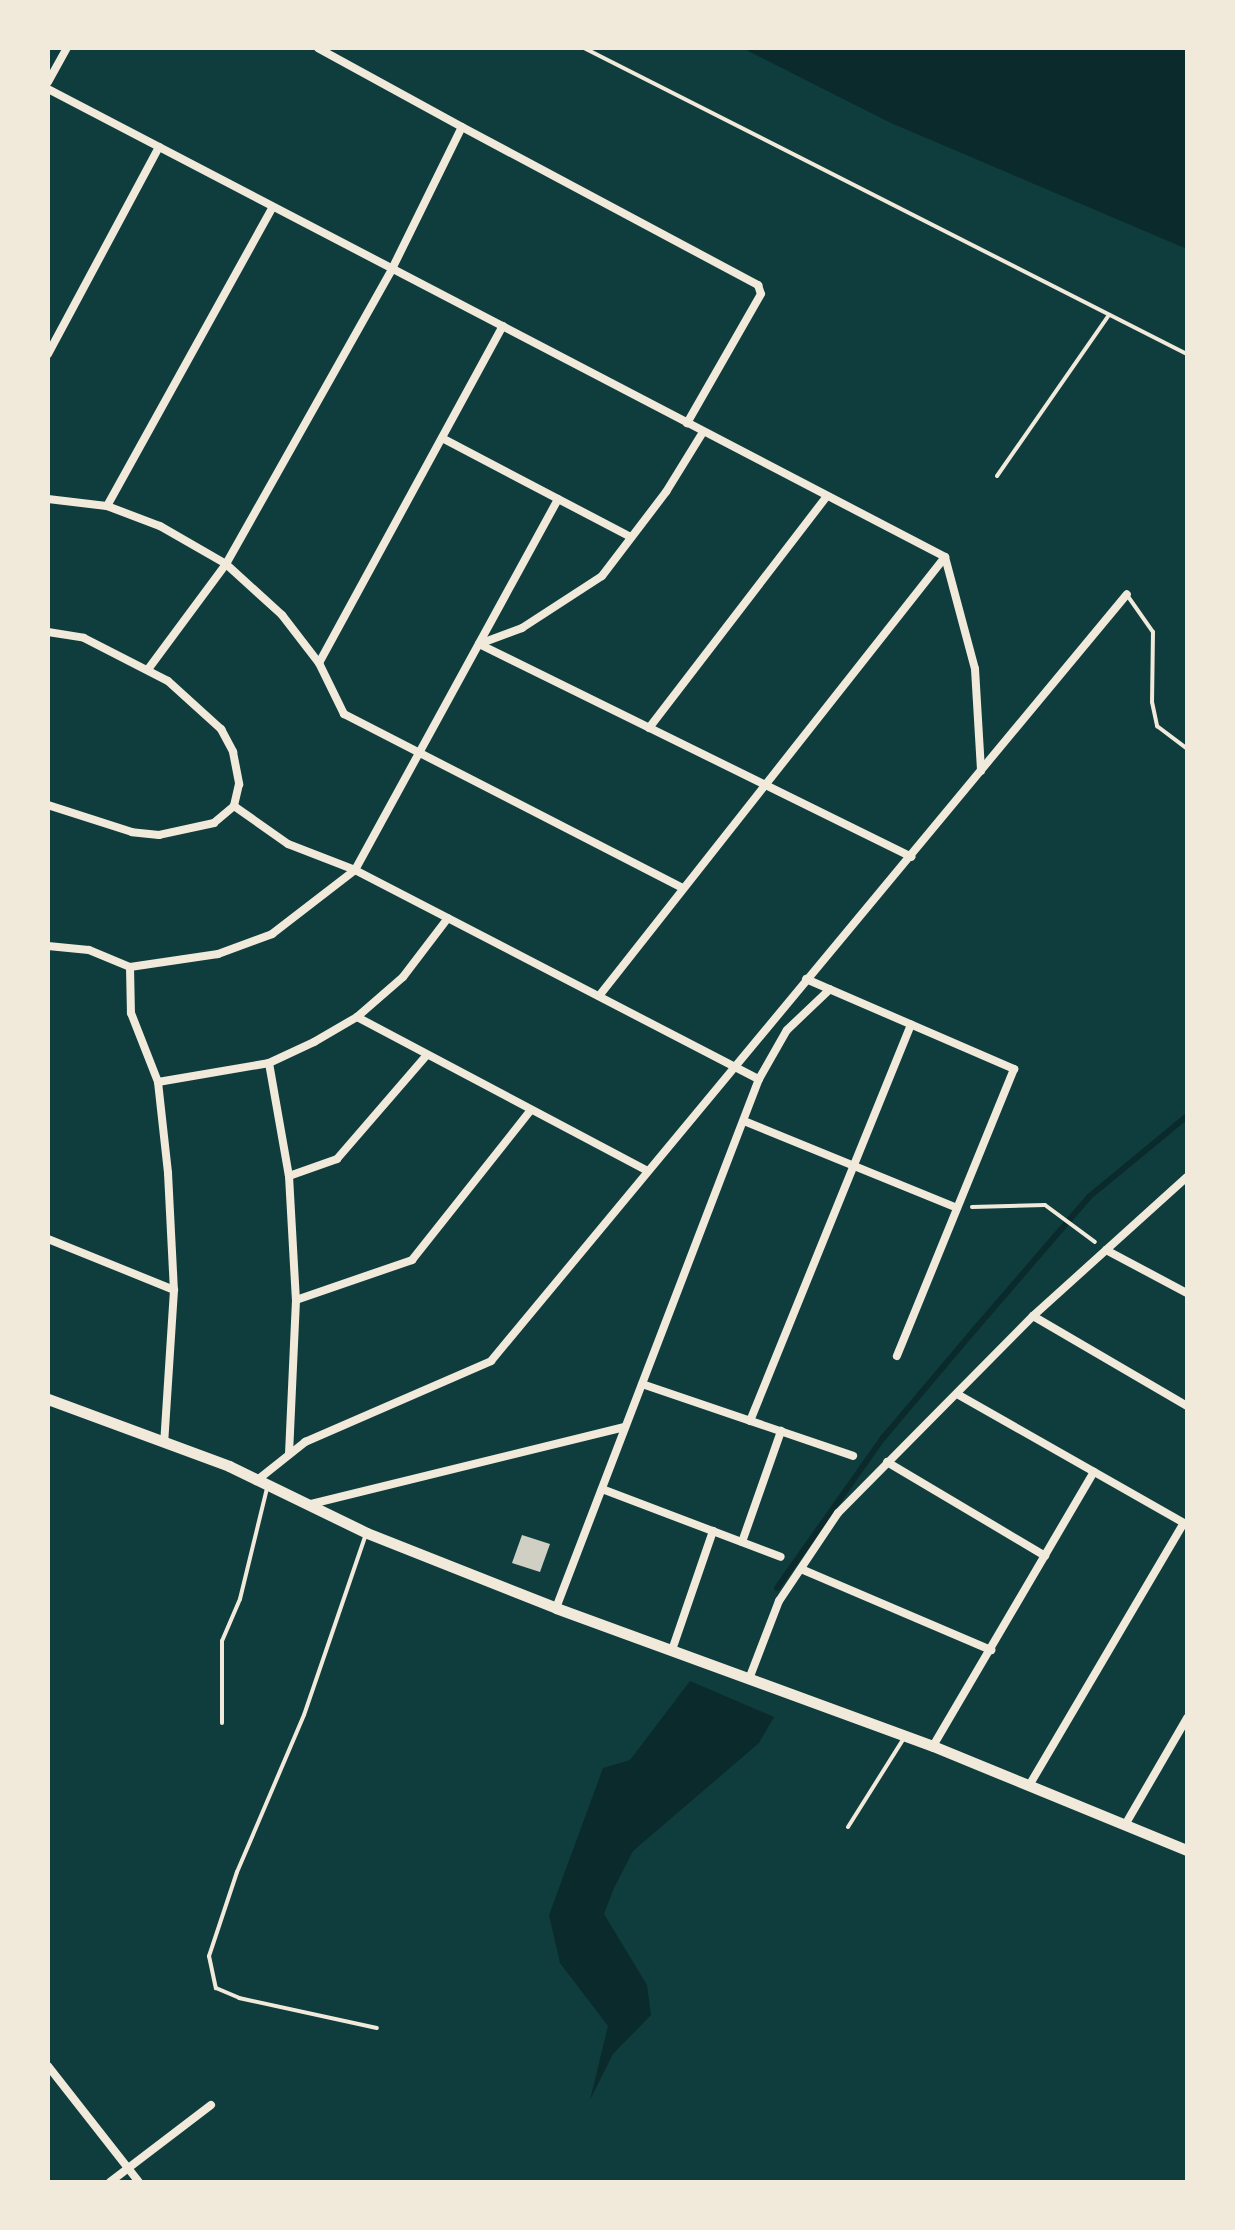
<!DOCTYPE html>
<style>
body{margin:0}
#map{position:relative;width:1235px;height:2230px;overflow:hidden;background:#0f3d3e;font-family:"Alegreya Sans",sans-serif}
div>[style]{position:absolute}
[style*='--x']{left:calc(var(--x)*1px);top:calc(var(--y)*1px);width:calc(var(--w)*1px);rotate:calc(var(--a)*1deg)}
.water>*{inset:0;background:#0a2a2b}
.stream>*{height:6px;margin:-3px;padding:0 3px;transform-origin:3px;border-radius:3px;background:#0a2a2b}
.building>*{inset:0;background:#cfcfc3}
.path>*{height:4px;margin:-2px;padding:0 2px;transform-origin:2px;border-radius:2px;background:#f1e9da}
.service>*{height:4px;margin:-2px;padding:0 2px;transform-origin:2px;border-radius:2px;background:#f1e9da}
.minor>*{height:8px;margin:-4px;padding:0 4px;transform-origin:4px;border-radius:4px;background:#f1e9da}
.tertiary>*{height:11px;margin:-5.5px;padding:0 5.5px;transform-origin:5.5px;border-radius:5.5px;background:#f1e9da}
span{translate:-50% -50%;white-space:nowrap;text-align:center;line-height:1.15;-webkit-text-stroke:8px #f1e9da;paint-order:stroke}
.frame{position:absolute;inset:0;border:50px solid #f1e9da;pointer-events:none}
</style>
<div id="map">
<div class="water">
<div style="clip-path:polygon(742px 48px,1187px 48px,1187px 249px,891px 123px)"></div>
<div style="clip-path:polygon(690px 1681px,774px 1717px,759px 1743px,633px 1851px,614px 1888px,604px 1914px,647px 1985px,651px 2015px,613px 2054px,590px 2100px,608px 2026px,560px 1963px,549px 1915px,603px 1768px,630px 1760px)"></div>
</div>
<div class="stream">
<div style="--x:777;--y:1588;--w:184;--a:-54.8"></div>
<div style="--x:883;--y:1438;--w:144;--a:-49.8"></div>
<div style="--x:976;--y:1328;--w:174;--a:-49.2"></div>
<div style="--x:1090;--y:1196;--w:126;--a:-39.5"></div>
</div>
<div class="building">
<div style="clip-path:polygon(522px 1535px,550px 1544px,540px 1572px,512px 1563px)"></div>
</div>
<div class="path">
<div style="--x:584;--y:48;--w:676;--a:26.91"></div>
<div style="--x:997;--y:476;--w:196;--a:-55.2"></div>
<div style="--x:972;--y:1207;--w:73;--a:-1.6"></div>
<div style="--x:1045;--y:1205;--w:62;--a:36.5"></div>
</div>
<div class="service">
<div style="--x:1127;--y:595;--w:45;--a:54.9"></div>
<div style="--x:1153;--y:632;--w:70;--a:90.8"></div>
<div style="--x:1152;--y:702;--w:25;--a:78"></div>
<div style="--x:1157;--y:726;--w:38;--a:37"></div>
<div style="--x:366;--y:1534;--w:191;--a:108.9"></div>
<div style="--x:304;--y:1715;--w:171;--a:113.1"></div>
<div style="--x:237;--y:1872;--w:89;--a:108.4"></div>
<div style="--x:209;--y:1956;--w:33;--a:78"></div>
<div style="--x:216;--y:1988;--w:25;--a:23"></div>
<div style="--x:239;--y:1998;--w:141;--a:12.3"></div>
<div style="--x:222;--y:1723;--w:82;--a:-90"></div>
<div style="--x:222;--y:1641;--w:46;--a:-66.8"></div>
<div style="--x:240;--y:1599;--w:114;--a:-76.3"></div>
<div style="--x:848;--y:1827;--w:105;--a:-57.8"></div>
</div>
<div class="minor">
<div style="--x:48;--y:82;--w:39;--a:-61"></div>
<div style="--x:48;--y:89;--w:1012;--a:27.55"></div>
<div style="--x:945;--y:557;--w:116;--a:75"></div>
<div style="--x:975;--y:669;--w:102;--a:86.6"></div>
<div style="--x:462;--y:127;--w:336;--a:28.1"></div>
<div style="--x:758;--y:285;--w:9;--a:72"></div>
<div style="--x:761;--y:294;--w:149;--a:119.8"></div>
<div style="--x:48;--y:354;--w:235;--a:-61.8"></div>
<div style="--x:442;--y:438;--w:211;--a:27.7"></div>
<div style="--x:48;--y:499;--w:59;--a:6.8"></div>
<div style="--x:107;--y:506;--w:57;--a:20.7"></div>
<div style="--x:160;--y:526;--w:76;--a:29.9"></div>
<div style="--x:226;--y:564;--w:76;--a:42.3"></div>
<div style="--x:282;--y:615;--w:61;--a:52.4"></div>
<div style="--x:319;--y:663;--w:57;--a:63.9"></div>
<div style="--x:344;--y:714;--w:381;--a:27.2"></div>
<div style="--x:107;--y:506;--w:342;--a:-61"></div>
<div style="--x:48;--y:632;--w:36;--a:9"></div>
<div style="--x:84;--y:638;--w:94;--a:27.1"></div>
<div style="--x:168;--y:681;--w:72;--a:42.2"></div>
<div style="--x:221;--y:729;--w:26;--a:62"></div>
<div style="--x:233;--y:752;--w:33;--a:79"></div>
<div style="--x:239;--y:784;--w:23;--a:103"></div>
<div style="--x:234;--y:806;--w:26;--a:140"></div>
<div style="--x:214;--y:823;--w:56;--a:167.7"></div>
<div style="--x:159;--y:835;--w:27;--a:-174"></div>
<div style="--x:132;--y:832;--w:88;--a:-162.2"></div>
<div style="--x:479;--y:644;--w:482;--a:26.2"></div>
<div style="--x:479;--y:644;--w:46;--a:-20.4"></div>
<div style="--x:522;--y:628;--w:95;--a:-33"></div>
<div style="--x:602;--y:576;--w:106;--a:-52.7"></div>
<div style="--x:666;--y:492;--w:70;--a:-58.3"></div>
<div style="--x:319;--y:663;--w:384;--a:-61.4"></div>
<div style="--x:149;--y:668;--w:129;--a:-53.5"></div>
<div style="--x:226;--y:564;--w:338;--a:-60.6"></div>
<div style="--x:392;--y:269;--w:158;--a:-63.8"></div>
<div style="--x:462;--y:127;--w:164;--a:-151.3"></div>
<div style="--x:649;--y:728;--w:292;--a:-52.5"></div>
<div style="--x:234;--y:806;--w:66;--a:35.1"></div>
<div style="--x:288;--y:844;--w:72;--a:21.2"></div>
<div style="--x:355;--y:870;--w:455;--a:27.4"></div>
<div style="--x:48;--y:946;--w:41;--a:5.6"></div>
<div style="--x:89;--y:950;--w:44;--a:22.5"></div>
<div style="--x:130;--y:967;--w:89;--a:-8.4"></div>
<div style="--x:218;--y:954;--w:58;--a:-20.3"></div>
<div style="--x:272;--y:934;--w:105;--a:-37.6"></div>
<div style="--x:355;--y:870;--w:423;--a:-61.3"></div>
<div style="--x:130;--y:967;--w:46;--a:88.8"></div>
<div style="--x:131;--y:1013;--w:74;--a:68.6"></div>
<div style="--x:158;--y:1082;--w:92;--a:83.7"></div>
<div style="--x:168;--y:1173;--w:117;--a:87.1"></div>
<div style="--x:174;--y:1290;--w:153;--a:93.7"></div>
<div style="--x:806;--y:979;--w:227;--a:23.4"></div>
<div style="--x:1014;--y:1069;--w:310;--a:112.2"></div>
<div style="--x:599;--y:996;--w:559;--a:-51.76"></div>
<div style="--x:357;--y:1017;--w:329;--a:27.9"></div>
<div style="--x:269;--y:1063;--w:115;--a:80"></div>
<div style="--x:289;--y:1176;--w:124;--a:86.8"></div>
<div style="--x:296;--y:1300;--w:154;--a:92.6"></div>
<div style="--x:158;--y:1082;--w:113;--a:-9.7"></div>
<div style="--x:269;--y:1063;--w:50;--a:-25"></div>
<div style="--x:314;--y:1042;--w:50;--a:-30.2"></div>
<div style="--x:357;--y:1017;--w:61;--a:-41"></div>
<div style="--x:403;--y:977;--w:74;--a:-52.7"></div>
<div style="--x:744;--y:1121;--w:230;--a:22.2"></div>
<div style="--x:289;--y:1176;--w:51;--a:-19.5"></div>
<div style="--x:337;--y:1159;--w:136;--a:-49.2"></div>
<div style="--x:48;--y:1239;--w:136;--a:22"></div>
<div style="--x:1106;--y:1250;--w:92;--a:28"></div>
<div style="--x:296;--y:1300;--w:123;--a:-19"></div>
<div style="--x:412;--y:1260;--w:191;--a:-51.6"></div>
<div style="--x:1033;--y:1316;--w:178;--a:30.3"></div>
<div style="--x:642;--y:1384;--w:223;--a:18.8"></div>
<div style="--x:957;--y:1394;--w:263;--a:29.6"></div>
<div style="--x:750;--y:1421;--w:428;--a:-67.9"></div>
<div style="--x:887;--y:1462;--w:184;--a:30.7"></div>
<div style="--x:256;--y:1481;--w:63;--a:-38.5"></div>
<div style="--x:305;--y:1442;--w:203;--a:-23.5"></div>
<div style="--x:491;--y:1361;--w:996;--a:-50.33"></div>
<div style="--x:602;--y:1489;--w:191;--a:20.8"></div>
<div style="--x:307;--y:1505;--w:327;--a:-13.8"></div>
<div style="--x:742;--y:1542;--w:118;--a:-70.6"></div>
<div style="--x:801;--y:1569;--w:207;--a:23.1"></div>
<div style="--x:556;--y:1608;--w:567;--a:-69.01"></div>
<div style="--x:759;--y:1079;--w:56;--a:-60.3"></div>
<div style="--x:787;--y:1030;--w:59;--a:-43.6"></div>
<div style="--x:672;--y:1650;--w:126;--a:-71"></div>
<div style="--x:749;--y:1679;--w:84;--a:-69"></div>
<div style="--x:779;--y:1601;--w:106;--a:-56.2"></div>
<div style="--x:838;--y:1513;--w:277;--a:-45.3"></div>
<div style="--x:1033;--y:1316;--w:207;--a:-42.1"></div>
<div style="--x:933;--y:1746;--w:318;--a:-59.6"></div>
<div style="--x:1030;--y:1784;--w:303;--a:-59.5"></div>
<div style="--x:1125;--y:1825;--w:124;--a:-59.9"></div>
<div style="--x:48;--y:2066;--w:147;--a:51.9"></div>
<div style="--x:110;--y:2182;--w:127;--a:-37.3"></div>
</div>
<div class="tertiary">
<div style="--x:48;--y:1399;--w:193;--a:20.3"></div>
<div style="--x:229;--y:1466;--w:153;--a:25.9"></div>
<div style="--x:367;--y:1533;--w:203;--a:21.6"></div>
<div style="--x:556;--y:1608;--w:401;--a:20.1"></div>
<div style="--x:933;--y:1746;--w:274;--a:22.3"></div>
</div>
<div class="frame"></div>
</div>
